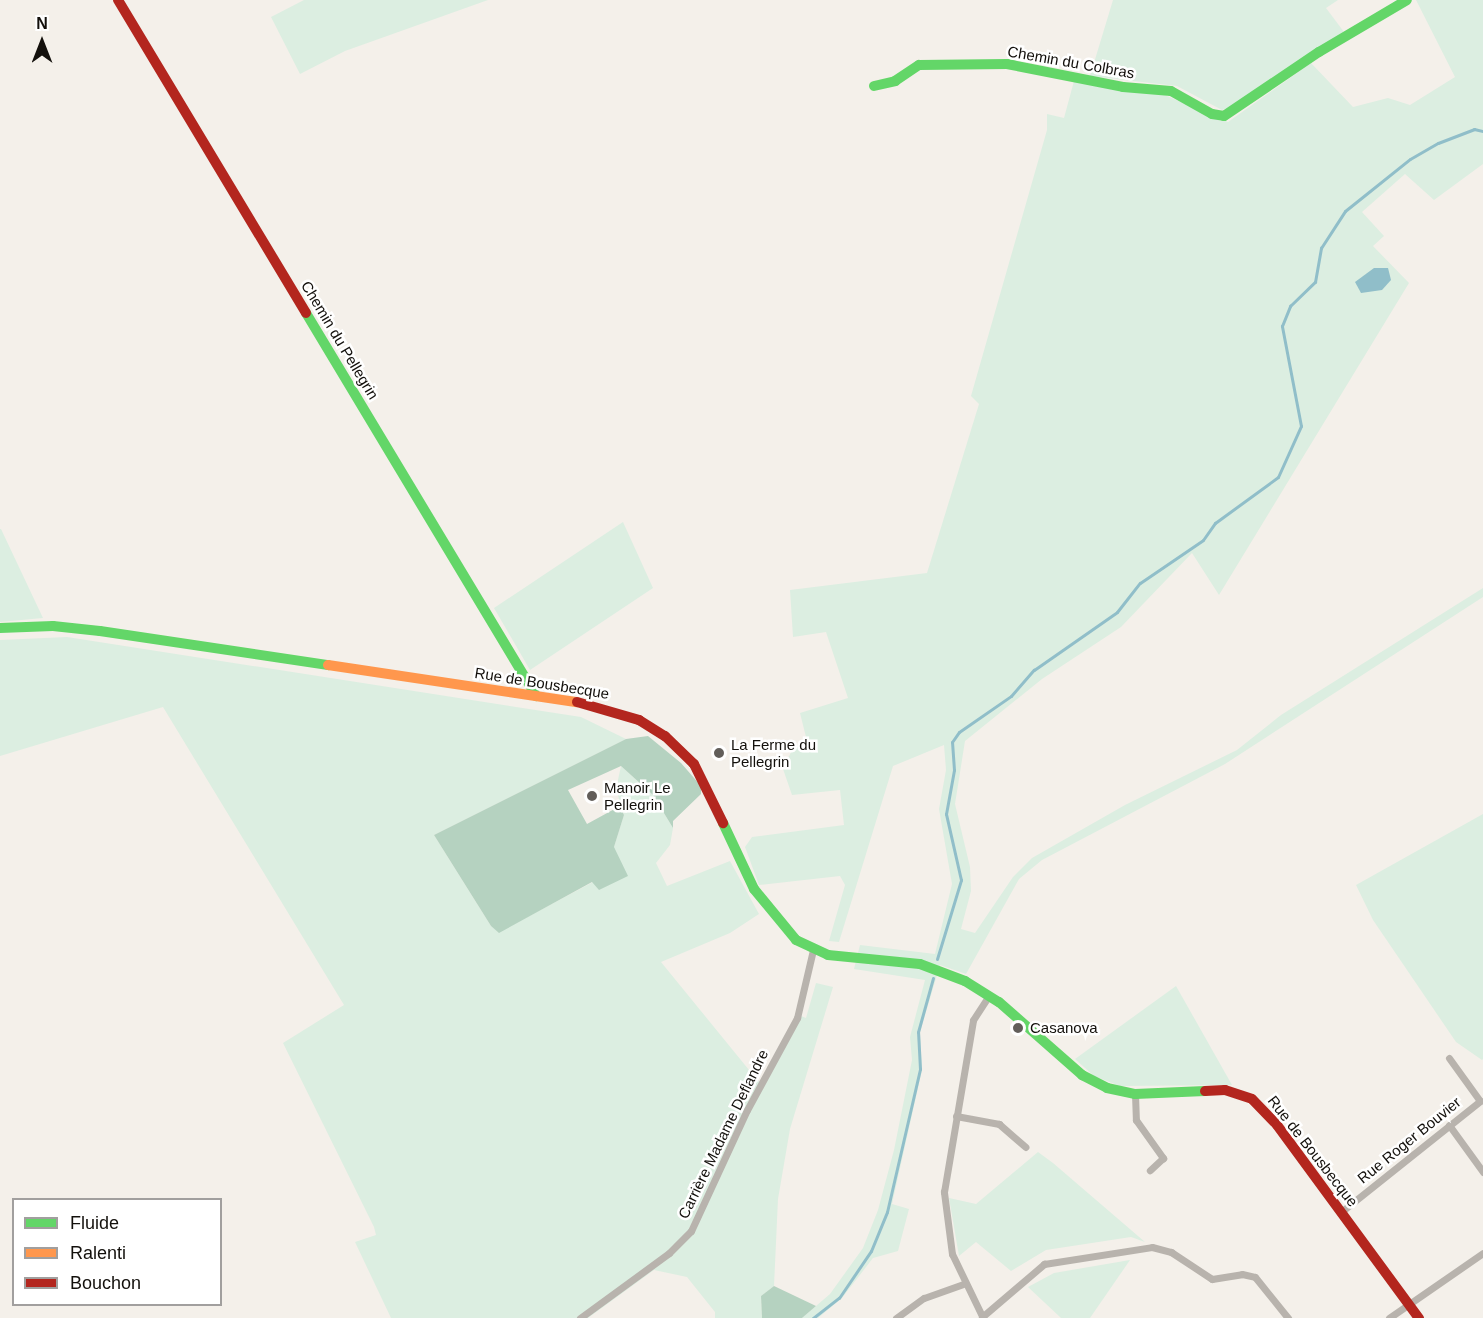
<!DOCTYPE html>
<meta charset="utf-8">
<style>
body{margin:0}
#map{position:relative;width:1483px;height:1318px;overflow:hidden;background:#f4f0ea;font-family:Arial,sans-serif}
div>[style]{position:absolute}
[style*='--x']{left:calc(var(--x)*1px);top:calc(var(--y)*1px);width:calc(var(--w)*1px);rotate:calc(var(--a)*1deg)}
.green>*{inset:0;background:#dceee1}
.forest>*{inset:0;background:#b5d2c0}
.water>*{inset:0;background:#90bec9}
.stream>*{height:3px;margin:-1.5px;padding:0 1.5px;transform-origin:1.5px;border-radius:1.5px;background:#90bec9}
.street>*{height:7px;margin:-3.5px;padding:0 3.5px;transform-origin:3.5px;border-radius:3.5px;background:#b8b3ad}
.fast>*{height:10px;margin:-5px;padding:0 5px;transform-origin:5px;border-radius:5px;background:#63d668}
.slow>*{height:10px;margin:-5px;padding:0 5px;transform-origin:5px;border-radius:5px;background:#ff974d}
.jam>*{height:10px;margin:-5px;padding:0 5px;transform-origin:5px;border-radius:5px;background:#b3261e}
.dots>*{width:16px;height:16px;translate:-50% -50%;box-sizing:border-box;border:3px solid #fff;border-radius:50%}
span{translate:-50% -50%;white-space:nowrap;text-align:center;line-height:1.15;-webkit-text-stroke:5px #fff;paint-order:stroke}
.street-label{font-size:15px;color:#13100c}
.poi-label{font-size:15px;color:#13100c}
.left{translate:0 -50%;text-align:left}
.legend{position:absolute;left:12px;top:1198px;width:210px;height:108px;box-sizing:border-box;background:#fff;border:2px solid #a19f9e;margin:0;padding:8px 10px;list-style:none;font-size:18px;color:#13100c}
.legend li{display:flex;align-items:center;gap:12px;height:30px}
.legend b{width:30px;border:2px solid #a19f9e}
.north{position:absolute;left:12px;top:12px;width:60px;height:60px;-webkit-text-stroke:4px #fff;paint-order:stroke;rotate:0deg;font-size:16px;font-weight:700;line-height:24px;text-align:center;color:#13100c}
.north::after{content:'';display:block;margin:auto;width:21px;height:27px;background:#13100c;clip-path:polygon(50% 0,100% 100%,50% 72%,0 100%)}
</style>
<div id="map">
<div class="green">
<div style="clip-path:polygon(304px 0,488px 0,345px 51px,300px 74px,271px 17px)"></div>
<div style="clip-path:polygon(1113px 0,1338px 0,1326px 8px,1344px 32px,1235px 106px,1222px 110px,1177px 86px,1090px 76px)"></div>
<div style="clip-path:polygon(1416px 0,1483px 0,1483px 164px,1434px 200px,1405px 174px,1362px 212px,1384px 236px,1373px 246px,1409px 283px,1219px 595px,1192px 553px,1121px 627px,1042px 679px,965px 741px,955px 804px,970px 867px,971px 891px,961px 929px,975px 933px,1013px 877px,1032px 858px,1125px 805px,1237px 750px,1281px 715px,1483px 588px,1483px 597px,1225px 764px,1042px 860px,1019px 879px,966px 974px,940px 965px,920px 1032px,922px 1070px,892px 1204px,909px 1209px,898px 1251px,873px 1258px,842px 1298px,818px 1318px,802px 1318px,830px 1294px,863px 1248px,878px 1210px,894px 1150px,912px 1060px,910px 1037px,925px 980px,854px 969px,860px 945px,935px 954px,952px 884px,939px 809px,946px 770px,944px 745px,893px 766px,839px 942px,829px 941px,845px 885px,840px 876px,759px 885px,745px 847px,752px 837px,844px 825px,840px 790px,792px 795px,783px 769px,793px 748px,808px 745px,800px 713px,848px 698px,826px 632px,793px 637px,790px 590px,927px 573px,979px 404px,971px 396px,1047px 130px,1047px 114px,1064px 118px,1074px 81px,1160px 93px,1228px 122px,1311px 63px,1353px 107px,1388px 98px,1410px 105px,1455px 77px)"></div>
<div style="clip-path:polygon(623px 522px,653px 588px,530px 670px,494px 608px)"></div>
<div style="clip-path:polygon(0 529px,1px 529px,43px 618px,0 622px)"></div>
<div style="clip-path:polygon(67px 637px,581px 717px,626px 739px,434px 835px,491px 926px,499px 932px,593px 882px,614px 847px,624px 815px,616px 789px,621px 766px,653px 795px,673px 828px,670px 845px,656px 863px,667px 886px,730px 861px,759px 914px,730px 933px,661px 962px,758px 1081px,765px 1083px,801px 1016px,806px 1018px,816px 983px,833px 987px,790px 1129px,778px 1199px,774px 1286px,761px 1296px,762px 1318px,715px 1318px,715px 1312px,687px 1277px,654px 1270px,588px 1318px,391px 1318px,355px 1242px,376px 1235px,374px 1227px,283px 1043px,344px 1005px,163px 707px,0 756px,0 640px)"></div>
<div style="clip-path:polygon(1483px 814px,1483px 1059px,1482px 1060px,1456px 1042px,1373px 920px,1356px 885px)"></div>
<div style="clip-path:polygon(1176px 986px,1232px 1085px,1120px 1086px,1094px 1076px,1075px 1059px)"></div>
<div style="clip-path:polygon(1038px 1152px,1053px 1163px,1145px 1242px,1131px 1237px,1046px 1250px,1011px 1271px,976px 1242px,959px 1256px,949px 1198px,976px 1204px)"></div>
<div style="clip-path:polygon(1130px 1260px,1090px 1318px,1061px 1318px,1028px 1287px,1054px 1273px)"></div>
</div>
<div class="forest">
<div style="clip-path:polygon(648px 736px,681px 763px,701px 786px,701px 794px,673px 821px,673px 828px,653px 795px,621px 766px,568px 790px,587px 824px,620px 806px,624px 815px,614px 847px,628px 876px,599px 890px,592px 882px,499px 933px,491px 926px,434px 835px,626px 739px)"></div>
<div style="clip-path:polygon(774px 1286px,816px 1306px,802px 1318px,762px 1318px,761px 1296px)"></div>
</div>
<div class="water">
<div style="clip-path:polygon(1374px 268px,1388px 268px,1391px 280px,1382px 290px,1361px 293px,1355px 282px)"></div>
</div>
<div class="stream">
<div style="--x:937;--y:959;--w:83;--a:-73.1"></div>
<div style="--x:961;--y:880;--w:68;--a:-102.8"></div>
<div style="--x:946;--y:814;--w:45;--a:-79.7"></div>
<div style="--x:954;--y:770;--w:28;--a:-94"></div>
<div style="--x:952;--y:742;--w:12;--a:-55"></div>
<div style="--x:959;--y:732;--w:63;--a:-34.7"></div>
<div style="--x:1011;--y:696;--w:35;--a:-49"></div>
<div style="--x:1034;--y:670;--w:101;--a:-34.9"></div>
<div style="--x:1117;--y:612;--w:37;--a:-52"></div>
<div style="--x:1140;--y:583;--w:76;--a:-34.3"></div>
<div style="--x:1203;--y:540;--w:21;--a:-55"></div>
<div style="--x:1215;--y:523;--w:78;--a:-36.1"></div>
<div style="--x:1278;--y:477;--w:56;--a:-65.7"></div>
<div style="--x:1301;--y:426;--w:102;--a:-100.8"></div>
<div style="--x:1282;--y:326;--w:22;--a:-68"></div>
<div style="--x:1290;--y:306;--w:35;--a:-44"></div>
<div style="--x:1315;--y:282;--w:35;--a:-80"></div>
<div style="--x:1321;--y:248;--w:44;--a:-57"></div>
<div style="--x:1345;--y:211;--w:83;--a:-38.7"></div>
<div style="--x:1410;--y:159;--w:32;--a:-30"></div>
<div style="--x:1438;--y:143;--w:39;--a:-21"></div>
<div style="--x:1474;--y:129;--w:9;--a:13"></div>
<div style="--x:813;--y:1318;--w:33;--a:-38"></div>
<div style="--x:839;--y:1298;--w:57;--a:-55.8"></div>
<div style="--x:871;--y:1251;--w:42;--a:-67.7"></div>
<div style="--x:887;--y:1212;--w:147;--a:-77"></div>
<div style="--x:920;--y:1069;--w:37;--a:-93"></div>
<div style="--x:918;--y:1032;--w:56;--a:-74.5"></div>
</div>
<div class="street">
<div style="--x:1135;--y:1094;--w:26;--a:88"></div>
<div style="--x:1136;--y:1120;--w:47;--a:54.6"></div>
<div style="--x:1163;--y:1158;--w:18;--a:137"></div>
<div style="--x:956;--y:1116;--w:44;--a:10.5"></div>
<div style="--x:999;--y:1124;--w:35;--a:41"></div>
<div style="--x:1449;--y:1125;--w:58;--a:54.1"></div>
<div style="--x:1341;--y:1212;--w:178;--a:-38.6"></div>
<div style="--x:1480;--y:1101;--w:53;--a:-125.8"></div>
<div style="--x:982;--y:1317;--w:82;--a:-40.5"></div>
<div style="--x:1044;--y:1264;--w:109;--a:-8.9"></div>
<div style="--x:1152;--y:1247;--w:20;--a:15"></div>
<div style="--x:1171;--y:1252;--w:49;--a:33.4"></div>
<div style="--x:1212;--y:1279;--w:30;--a:-9"></div>
<div style="--x:1242;--y:1274;--w:13;--a:13"></div>
<div style="--x:1255;--y:1277;--w:53;--a:51.2"></div>
<div style="--x:580;--y:1318;--w:110;--a:-36.1"></div>
<div style="--x:669;--y:1253;--w:31;--a:-45"></div>
<div style="--x:691;--y:1231;--w:133;--a:-65.2"></div>
<div style="--x:747;--y:1110;--w:105;--a:-61.5"></div>
<div style="--x:797;--y:1018;--w:70;--a:-76.8"></div>
<div style="--x:896;--y:1318;--w:34;--a:-36"></div>
<div style="--x:924;--y:1298;--w:41;--a:-19.7"></div>
<div style="--x:983;--y:1318;--w:71;--a:-115.8"></div>
<div style="--x:952;--y:1254;--w:63;--a:-97.4"></div>
<div style="--x:944;--y:1192;--w:174;--a:-80.4"></div>
<div style="--x:973;--y:1020;--w:30;--a:-57"></div>
<div style="--x:1389;--y:1318;--w:114;--a:-34.7"></div>
</div>
<div class="fast">
<div style="--x:874;--y:86;--w:22;--a:-13"></div>
<div style="--x:895;--y:81;--w:29;--a:-34"></div>
<div style="--x:919;--y:65;--w:88;--a:-0.7"></div>
<div style="--x:1007;--y:64;--w:118;--a:11.2"></div>
<div style="--x:1123;--y:87;--w:48;--a:4.8"></div>
<div style="--x:1171;--y:91;--w:47;--a:29.3"></div>
<div style="--x:1212;--y:114;--w:12;--a:9"></div>
<div style="--x:1224;--y:116;--w:115;--a:-34"></div>
<div style="--x:1319;--y:52;--w:102;--a:-30.6"></div>
<div style="--x:306;--y:313;--w:447;--a:59"></div>
<div style="--x:0;--y:628;--w:53;--a:-2.2"></div>
<div style="--x:53;--y:626;--w:47;--a:6.1"></div>
<div style="--x:100;--y:631;--w:231;--a:8.5"></div>
<div style="--x:723;--y:823;--w:73;--a:64.8"></div>
<div style="--x:754;--y:889;--w:66;--a:50.5"></div>
<div style="--x:796;--y:940;--w:35;--a:25"></div>
<div style="--x:828;--y:955;--w:92;--a:5.6"></div>
<div style="--x:920;--y:964;--w:48;--a:20.7"></div>
<div style="--x:965;--y:981;--w:40;--a:32"></div>
<div style="--x:999;--y:1002;--w:111;--a:41.3"></div>
<div style="--x:1082;--y:1075;--w:28;--a:27"></div>
<div style="--x:1107;--y:1088;--w:29;--a:12"></div>
<div style="--x:1135;--y:1094;--w:70;--a:-2.5"></div>
</div>
<div class="slow">
<div style="--x:328;--y:665;--w:252;--a:8.5"></div>
</div>
<div class="jam">
<div style="--x:118;--y:0;--w:365;--a:59"></div>
<div style="--x:577;--y:702;--w:65;--a:16.2"></div>
<div style="--x:639;--y:720;--w:31;--a:32"></div>
<div style="--x:665;--y:736;--w:40;--a:44"></div>
<div style="--x:694;--y:764;--w:66;--a:63.8"></div>
<div style="--x:1205;--y:1091;--w:20;--a:-3"></div>
<div style="--x:1225;--y:1090;--w:28;--a:18"></div>
<div style="--x:1252;--y:1099;--w:36;--a:46"></div>
<div style="--x:1277;--y:1125;--w:240;--a:53.7"></div>
</div>
<div class="dots">
<div style="left:719px;top:753px;background:#625e5a"></div>
<div style="left:592px;top:796px;background:#625e5a"></div>
<div style="left:1018px;top:1028px;background:#625e5a"></div>
</div>
<div class="street-label">
<span style="left:1071px;top:62px;rotate:10deg">Chemin du Colbras</span>
<span style="left:340px;top:340px;rotate:59deg">Chemin du Pellegrin</span>
<span style="left:542px;top:683px;rotate:9deg">Rue de Bousbecque</span>
<span style="left:723px;top:1134px;rotate:-64deg">Carrière Madame Deflandre</span>
<span style="left:1409px;top:1140px;rotate:-39deg">Rue Roger Bouvier</span>
<span style="left:1313px;top:1151px;rotate:52deg">Rue de Bousbecque</span>
</div>
<div class="poi-label">
<span class="left" style="left:731px;top:753px">La Ferme du<br>Pellegrin</span>
<span class="left" style="left:604px;top:796px">Manoir Le<br>Pellegrin</span>
<span class="left" style="left:1030px;top:1028px">Casanova</span>
</div>
<ul class="legend">
<li><b style="height:8px;background:#63d668"></b>Fluide</li>
<li><b style="height:8px;background:#ff974d"></b>Ralenti</li>
<li><b style="height:8px;background:#b3261e"></b>Bouchon</li>
</ul>
<div class="north">N</div>
</div>
